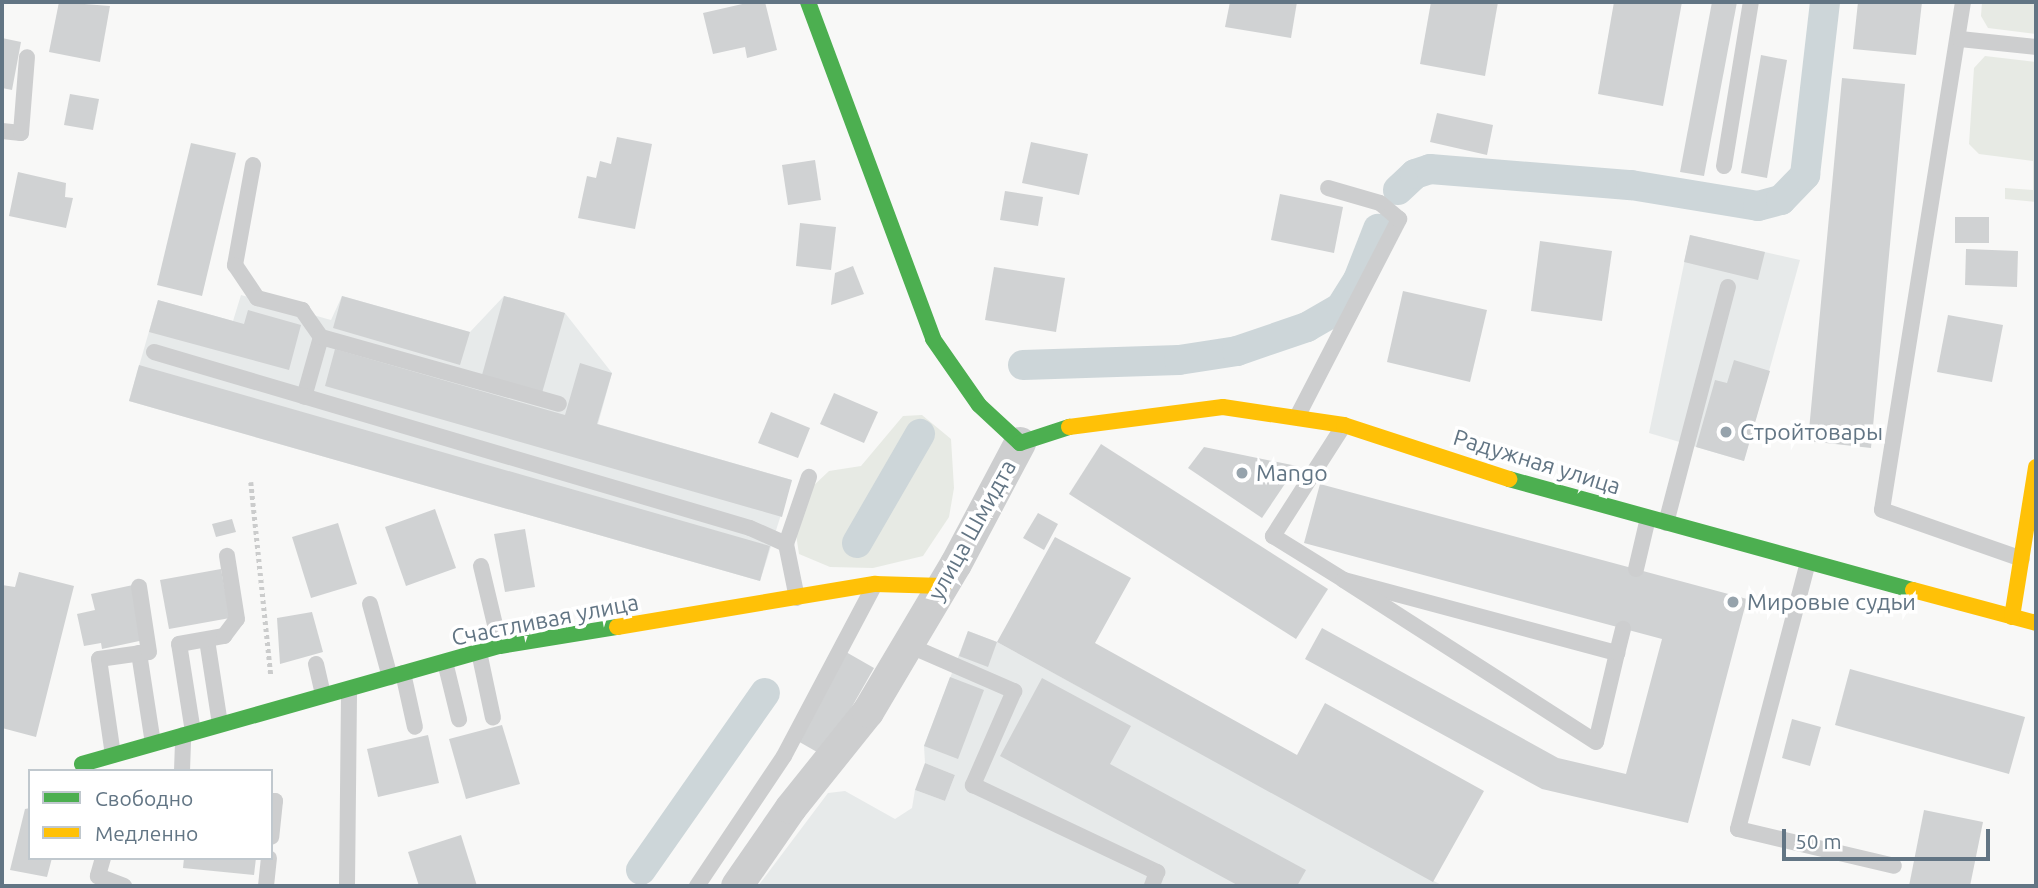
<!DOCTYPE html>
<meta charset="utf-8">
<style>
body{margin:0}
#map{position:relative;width:2038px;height:888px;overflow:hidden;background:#f8f8f7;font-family:Ubuntu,sans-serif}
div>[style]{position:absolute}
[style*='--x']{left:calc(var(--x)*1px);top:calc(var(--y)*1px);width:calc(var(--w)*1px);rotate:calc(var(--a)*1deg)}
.built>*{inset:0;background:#e7eaea}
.green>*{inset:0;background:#e7eae4}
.canal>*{height:30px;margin:-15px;padding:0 15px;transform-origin:15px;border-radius:15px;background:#cdd6d9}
.building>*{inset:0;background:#d0d2d3}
.path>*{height:4.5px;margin-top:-2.25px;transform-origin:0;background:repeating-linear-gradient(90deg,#cbcccc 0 3.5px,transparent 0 7px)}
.lane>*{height:16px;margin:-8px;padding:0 8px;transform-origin:8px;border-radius:8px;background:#cdcecf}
.street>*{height:32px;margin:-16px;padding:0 16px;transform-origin:16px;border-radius:16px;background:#cdcecf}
.fast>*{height:16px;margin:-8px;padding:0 8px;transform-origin:8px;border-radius:8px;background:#4caf50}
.slow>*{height:16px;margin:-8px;padding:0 8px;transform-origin:8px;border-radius:8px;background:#ffc107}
.dots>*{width:19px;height:19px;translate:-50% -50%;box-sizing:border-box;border:4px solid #fff;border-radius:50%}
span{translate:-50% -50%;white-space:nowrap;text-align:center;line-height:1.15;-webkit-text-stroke:7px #fff;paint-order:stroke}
.poi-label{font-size:23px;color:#627584}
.left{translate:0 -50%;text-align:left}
.street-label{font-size:23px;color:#627584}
.frame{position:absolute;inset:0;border:4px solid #627584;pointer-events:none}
.legend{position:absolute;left:28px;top:769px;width:245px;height:91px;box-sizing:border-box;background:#fff;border:2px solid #c0c8ce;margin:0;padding:9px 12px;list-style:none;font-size:21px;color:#627584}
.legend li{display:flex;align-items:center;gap:14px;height:35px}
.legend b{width:35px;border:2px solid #c0c8ce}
.scale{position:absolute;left:1782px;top:829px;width:208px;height:32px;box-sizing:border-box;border:4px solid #627584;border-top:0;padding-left:9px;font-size:21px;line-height:24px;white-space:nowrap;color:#627584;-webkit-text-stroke:5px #fff;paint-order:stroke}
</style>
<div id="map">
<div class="built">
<div style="clip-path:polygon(1690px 235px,1800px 260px,1744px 461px,1649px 433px)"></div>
<div style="clip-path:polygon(241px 295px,331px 320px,342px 296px,470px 332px,504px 296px,565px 313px,612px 373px,598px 424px,792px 480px,760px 581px,129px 401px,158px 300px,233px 321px)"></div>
<div style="clip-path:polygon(968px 631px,997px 642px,1443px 886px,758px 886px,828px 793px,845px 791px,895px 819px,912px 808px,915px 790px,945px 801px,955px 775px,925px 763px,924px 746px)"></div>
</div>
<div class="green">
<div style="clip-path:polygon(1982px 2px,2036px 2px,2036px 34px,1988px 28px,1981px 16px)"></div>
<div style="clip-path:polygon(1985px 56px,2036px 62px,2036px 202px,2005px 199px,2005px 188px,2033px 190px,2033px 161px,1979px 154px,1969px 144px,1974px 68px)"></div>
<div style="clip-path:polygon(922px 415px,951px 439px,954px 488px,949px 517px,923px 556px,873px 568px,830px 567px,799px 554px,795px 528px,811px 488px,829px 471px,861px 466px,903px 416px)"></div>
</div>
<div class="canal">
<div style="--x:1398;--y:190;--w:23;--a:-43"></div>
<div style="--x:1415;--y:174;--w:16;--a:-18"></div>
<div style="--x:1430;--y:169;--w:202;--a:4.6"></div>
<div style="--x:1631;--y:185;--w:129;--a:9.4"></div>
<div style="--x:1758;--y:206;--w:24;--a:-15"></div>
<div style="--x:1781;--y:200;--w:35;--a:-46"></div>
<div style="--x:1805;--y:175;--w:174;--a:-83.4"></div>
<div style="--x:1023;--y:365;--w:156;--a:-1.8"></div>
<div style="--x:1179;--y:360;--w:59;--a:-8.8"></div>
<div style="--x:1237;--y:351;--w:74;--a:-18.9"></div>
<div style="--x:1307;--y:327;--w:39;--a:-30"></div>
<div style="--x:1341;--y:307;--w:32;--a:-58"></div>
<div style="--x:1358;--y:280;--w:55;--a:-68.6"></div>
<div style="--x:857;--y:543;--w:126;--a:-60"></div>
<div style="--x:641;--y:870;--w:216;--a:-55"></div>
</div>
<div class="building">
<div style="clip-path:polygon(59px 2px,110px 6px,100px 62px,49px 52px)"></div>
<div style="clip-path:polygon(751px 2px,765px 2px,777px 50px,747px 58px,745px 47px,713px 54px,703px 13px)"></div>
<div style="clip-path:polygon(1230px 2px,1297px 2px,1291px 38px,1225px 27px)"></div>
<div style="clip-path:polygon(1431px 2px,1498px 2px,1485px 76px,1420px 64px)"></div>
<div style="clip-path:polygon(1614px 2px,1682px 2px,1663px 106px,1598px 94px)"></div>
<div style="clip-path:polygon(1712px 2px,1737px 2px,1704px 176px,1680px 172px)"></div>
<div style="clip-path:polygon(1858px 2px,1922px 2px,1916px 55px,1853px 49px)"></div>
<div style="clip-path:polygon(2px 38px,21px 42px,12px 90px,2px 88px)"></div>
<div style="clip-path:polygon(1761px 55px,1787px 60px,1767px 178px,1741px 173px)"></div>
<div style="clip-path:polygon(1842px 78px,1905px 84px,1871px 448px,1808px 441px)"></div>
<div style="clip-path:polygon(70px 94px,99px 99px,93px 130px,64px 125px)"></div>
<div style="clip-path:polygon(1437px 113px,1493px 125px,1487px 155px,1430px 142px)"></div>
<div style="clip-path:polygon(617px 137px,652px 144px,635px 229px,578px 218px,587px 176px,596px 178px,600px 161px,611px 164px)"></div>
<div style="clip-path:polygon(1031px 142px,1088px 154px,1079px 195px,1022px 183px)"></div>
<div style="clip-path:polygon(191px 143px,236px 153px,202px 296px,157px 285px)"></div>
<div style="clip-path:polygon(815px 160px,821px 200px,788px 205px,782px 165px)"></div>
<div style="clip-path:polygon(18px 172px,66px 183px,65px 197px,73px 198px,66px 228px,9px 216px)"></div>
<div style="clip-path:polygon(1005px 191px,1043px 197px,1038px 226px,1000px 220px)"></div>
<div style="clip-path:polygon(1280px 194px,1343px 207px,1334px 253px,1271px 240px)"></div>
<div style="clip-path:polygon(1955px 217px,1989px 217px,1989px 243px,1955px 243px)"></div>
<div style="clip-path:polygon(800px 223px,836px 227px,831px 270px,796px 266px)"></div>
<div style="clip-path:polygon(1690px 235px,1765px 252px,1758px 280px,1684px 262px)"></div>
<div style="clip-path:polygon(1540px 241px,1612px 251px,1602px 321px,1531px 311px)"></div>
<div style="clip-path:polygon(1966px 249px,2018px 251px,2017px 287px,1965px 285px)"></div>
<div style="clip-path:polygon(853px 266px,864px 294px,831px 305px,835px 273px)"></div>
<div style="clip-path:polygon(994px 267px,1065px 278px,1056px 332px,985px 320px)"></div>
<div style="clip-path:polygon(1403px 291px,1487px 310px,1470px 382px,1387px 362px)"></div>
<div style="clip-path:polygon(342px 296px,470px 332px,460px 365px,333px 328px)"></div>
<div style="clip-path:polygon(504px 296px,565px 313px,542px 393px,482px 375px)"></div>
<div style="clip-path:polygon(158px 300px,244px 324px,248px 310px,301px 325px,289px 370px,149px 332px)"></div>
<div style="clip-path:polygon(1948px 315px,2003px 325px,1992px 382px,1937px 372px)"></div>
<div style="clip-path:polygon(335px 349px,565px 415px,580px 363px,612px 373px,597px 424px,792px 480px,782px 517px,325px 386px)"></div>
<div style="clip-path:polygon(1734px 360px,1770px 371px,1744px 461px,1696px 447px,1715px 380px,1727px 383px)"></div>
<div style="clip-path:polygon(139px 365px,770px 546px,760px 581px,129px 401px)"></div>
<div style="clip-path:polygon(834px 393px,878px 412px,864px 443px,820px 424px)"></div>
<div style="clip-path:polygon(771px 412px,810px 428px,798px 458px,758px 443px)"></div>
<div style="clip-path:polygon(1101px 444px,1328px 589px,1296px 639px,1069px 494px)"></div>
<div style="clip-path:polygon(1204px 447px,1297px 466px,1262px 518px,1188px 468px)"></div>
<div style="clip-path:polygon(1320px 484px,1747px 599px,1688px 823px,1542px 789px,1305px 659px,1322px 628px,1558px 758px,1626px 774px,1662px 639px,1304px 543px)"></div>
<div style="clip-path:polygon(435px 509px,456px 568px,406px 586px,385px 527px)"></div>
<div style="clip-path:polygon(1038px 513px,1058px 524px,1044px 550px,1023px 538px)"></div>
<div style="clip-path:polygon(232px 519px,236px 532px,216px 537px,212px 524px)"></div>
<div style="clip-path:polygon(338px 523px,357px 584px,311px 598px,292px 537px)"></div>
<div style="clip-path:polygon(525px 529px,535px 587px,505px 592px,494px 534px)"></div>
<div style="clip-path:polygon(1055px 537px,1131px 578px,1095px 643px,1297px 755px,1325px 703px,1484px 791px,1433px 882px,997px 642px)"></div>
<div style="clip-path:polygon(221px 569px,230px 618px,169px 629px,160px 580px)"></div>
<div style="clip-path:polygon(19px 572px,74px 586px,36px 737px,2px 728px,2px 585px,15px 587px)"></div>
<div style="clip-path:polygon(133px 585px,144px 640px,102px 649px,101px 643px,84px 646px,77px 614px,95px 610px,91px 594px)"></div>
<div style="clip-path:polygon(312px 612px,323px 652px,280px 664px,277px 618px)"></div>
<div style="clip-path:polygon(968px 631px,997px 642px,988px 667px,959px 656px)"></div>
<div style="clip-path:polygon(846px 652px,874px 668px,824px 756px,796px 740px)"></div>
<div style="clip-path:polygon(1850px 669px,2025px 717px,2009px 774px,1835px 725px)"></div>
<div style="clip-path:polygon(950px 677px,984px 690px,958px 759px,924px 746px)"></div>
<div style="clip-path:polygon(1042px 678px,1131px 726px,1110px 764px,1306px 870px,1297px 886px,1239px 886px,1000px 756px)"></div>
<div style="clip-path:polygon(1792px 719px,1821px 727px,1810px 766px,1782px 758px)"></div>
<div style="clip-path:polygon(502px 725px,520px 784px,466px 799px,449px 739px)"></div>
<div style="clip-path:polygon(428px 735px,439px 783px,378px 797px,367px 749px)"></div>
<div style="clip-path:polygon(925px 763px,955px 775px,945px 801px,915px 790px)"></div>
<div style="clip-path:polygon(30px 808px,30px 858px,52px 858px,47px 877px,10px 870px,25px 809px)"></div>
<div style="clip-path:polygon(1924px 810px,1983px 822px,1970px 886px,1909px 886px)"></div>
<div style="clip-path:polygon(461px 835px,477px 886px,419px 886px,408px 852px)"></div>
<div style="clip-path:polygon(184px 858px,256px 858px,254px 875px,183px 868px)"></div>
</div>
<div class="path">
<div style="--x:251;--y:482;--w:195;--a:84.1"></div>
</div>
<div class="lane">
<div style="--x:1963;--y:2;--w:514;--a:99.06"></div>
<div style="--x:1882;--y:510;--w:148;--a:19.3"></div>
<div style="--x:1960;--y:39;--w:76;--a:6"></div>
<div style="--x:2;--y:131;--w:19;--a:6"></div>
<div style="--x:21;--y:133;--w:76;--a:-85.5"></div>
<div style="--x:253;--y:165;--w:102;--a:100.2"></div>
<div style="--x:235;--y:265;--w:40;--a:56"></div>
<div style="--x:257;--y:298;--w:47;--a:14.9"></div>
<div style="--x:302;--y:310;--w:33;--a:55"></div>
<div style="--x:321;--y:337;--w:62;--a:105.8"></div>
<div style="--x:1724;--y:166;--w:166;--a:-80.7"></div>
<div style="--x:321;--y:337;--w:247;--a:15.7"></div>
<div style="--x:154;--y:352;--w:621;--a:16.45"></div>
<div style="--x:750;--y:528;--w:39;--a:24"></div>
<div style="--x:786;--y:544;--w:55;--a:78.5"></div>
<div style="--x:1297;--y:417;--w:223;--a:-62.7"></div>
<div style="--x:1399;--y:219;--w:25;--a:-140"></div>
<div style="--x:1380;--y:203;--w:54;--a:-163.9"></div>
<div style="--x:1344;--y:425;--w:132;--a:122.6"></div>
<div style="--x:1273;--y:536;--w:84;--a:31.8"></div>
<div style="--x:1344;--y:580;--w:283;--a:15"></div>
<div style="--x:1617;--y:653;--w:91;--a:103.3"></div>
<div style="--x:1596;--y:742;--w:300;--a:-147.3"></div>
<div style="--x:1666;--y:523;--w:244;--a:-75.3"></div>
<div style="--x:786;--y:544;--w:71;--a:-71.1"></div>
<div style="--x:1808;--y:562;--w:276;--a:104.7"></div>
<div style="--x:1738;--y:829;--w:160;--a:13.3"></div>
<div style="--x:481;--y:566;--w:82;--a:76.6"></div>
<div style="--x:1636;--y:569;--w:52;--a:-76.8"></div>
<div style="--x:370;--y:604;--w:76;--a:74.7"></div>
<div style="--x:207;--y:640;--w:85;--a:81.2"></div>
<div style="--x:908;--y:645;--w:116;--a:23.5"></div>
<div style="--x:1014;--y:691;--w:103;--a:113.6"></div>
<div style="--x:973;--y:785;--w:204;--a:25.3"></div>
<div style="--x:1157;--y:872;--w:15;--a:110"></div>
<div style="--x:479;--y:652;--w:67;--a:78"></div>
<div style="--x:139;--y:653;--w:91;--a:81.2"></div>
<div style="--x:1617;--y:653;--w:25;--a:-76"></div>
<div style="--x:445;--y:662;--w:59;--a:76.2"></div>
<div style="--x:316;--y:664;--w:32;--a:77"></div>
<div style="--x:403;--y:673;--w:55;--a:77.5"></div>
<div style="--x:193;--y:732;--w:89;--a:-99"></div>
<div style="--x:179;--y:644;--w:46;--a:-10.1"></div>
<div style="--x:224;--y:636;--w:21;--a:-53"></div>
<div style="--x:237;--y:619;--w:64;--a:-99"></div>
<div style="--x:113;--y:755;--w:97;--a:-98.3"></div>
<div style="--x:99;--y:659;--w:50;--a:-8"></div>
<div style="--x:149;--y:652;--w:66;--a:-98.7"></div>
<div style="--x:182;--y:771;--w:36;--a:-88"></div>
<div style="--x:271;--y:801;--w:4;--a:0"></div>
<div style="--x:275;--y:801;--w:36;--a:96"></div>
<div style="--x:103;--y:858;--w:19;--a:106"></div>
<div style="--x:98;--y:876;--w:28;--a:21"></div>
<div style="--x:266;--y:886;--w:28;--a:-84"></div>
<div style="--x:347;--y:886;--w:196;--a:-89.4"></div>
<div style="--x:697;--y:886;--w:156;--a:-56.2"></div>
<div style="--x:784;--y:756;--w:192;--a:-62.1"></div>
</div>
<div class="street">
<div style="--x:737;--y:886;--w:95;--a:-55.3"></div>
<div style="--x:791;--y:808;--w:123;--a:-51.3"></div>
<div style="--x:868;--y:712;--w:172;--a:-59.3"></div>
<div style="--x:956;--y:564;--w:137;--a:-62.1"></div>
</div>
<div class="fast">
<div style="--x:808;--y:2;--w:359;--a:69.6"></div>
<div style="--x:933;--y:339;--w:80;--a:55.1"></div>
<div style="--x:979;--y:405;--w:56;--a:42.8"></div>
<div style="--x:1020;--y:443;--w:52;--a:-18.1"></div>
<div style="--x:1509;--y:479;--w:419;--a:15.4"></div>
<div style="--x:82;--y:764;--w:434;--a:-15.8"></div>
<div style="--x:500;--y:646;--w:119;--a:-9.2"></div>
</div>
<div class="slow">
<div style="--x:1069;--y:427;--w:155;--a:-7.4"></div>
<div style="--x:1223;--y:407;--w:122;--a:8.5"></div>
<div style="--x:1344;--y:425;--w:174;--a:18.1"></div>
<div style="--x:1913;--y:590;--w:127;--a:15"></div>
<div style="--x:2012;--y:617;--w:152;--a:-80.9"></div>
<div style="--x:617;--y:627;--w:262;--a:-9.5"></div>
<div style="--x:875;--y:584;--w:68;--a:1.7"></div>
</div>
<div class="dots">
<div style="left:1726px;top:432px;background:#96a3ac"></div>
<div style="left:1242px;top:473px;background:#96a3ac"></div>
<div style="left:1733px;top:602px;background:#96a3ac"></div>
</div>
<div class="poi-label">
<span class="left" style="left:1740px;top:432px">Стройтовары</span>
<span class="left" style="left:1256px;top:473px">Mango</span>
<span class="left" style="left:1747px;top:602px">Мировые судьи</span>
</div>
<div class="street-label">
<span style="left:1537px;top:462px;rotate:17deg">Радужная улица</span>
<span style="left:972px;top:530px;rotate:-61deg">улица Шмидта</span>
<span style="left:545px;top:620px;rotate:-11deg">Счастливая улица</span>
</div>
<div class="frame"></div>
<ul class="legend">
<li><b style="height:9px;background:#4caf50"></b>Свободно</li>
<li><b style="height:9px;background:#ffc107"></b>Медленно</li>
</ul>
<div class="scale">50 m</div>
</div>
